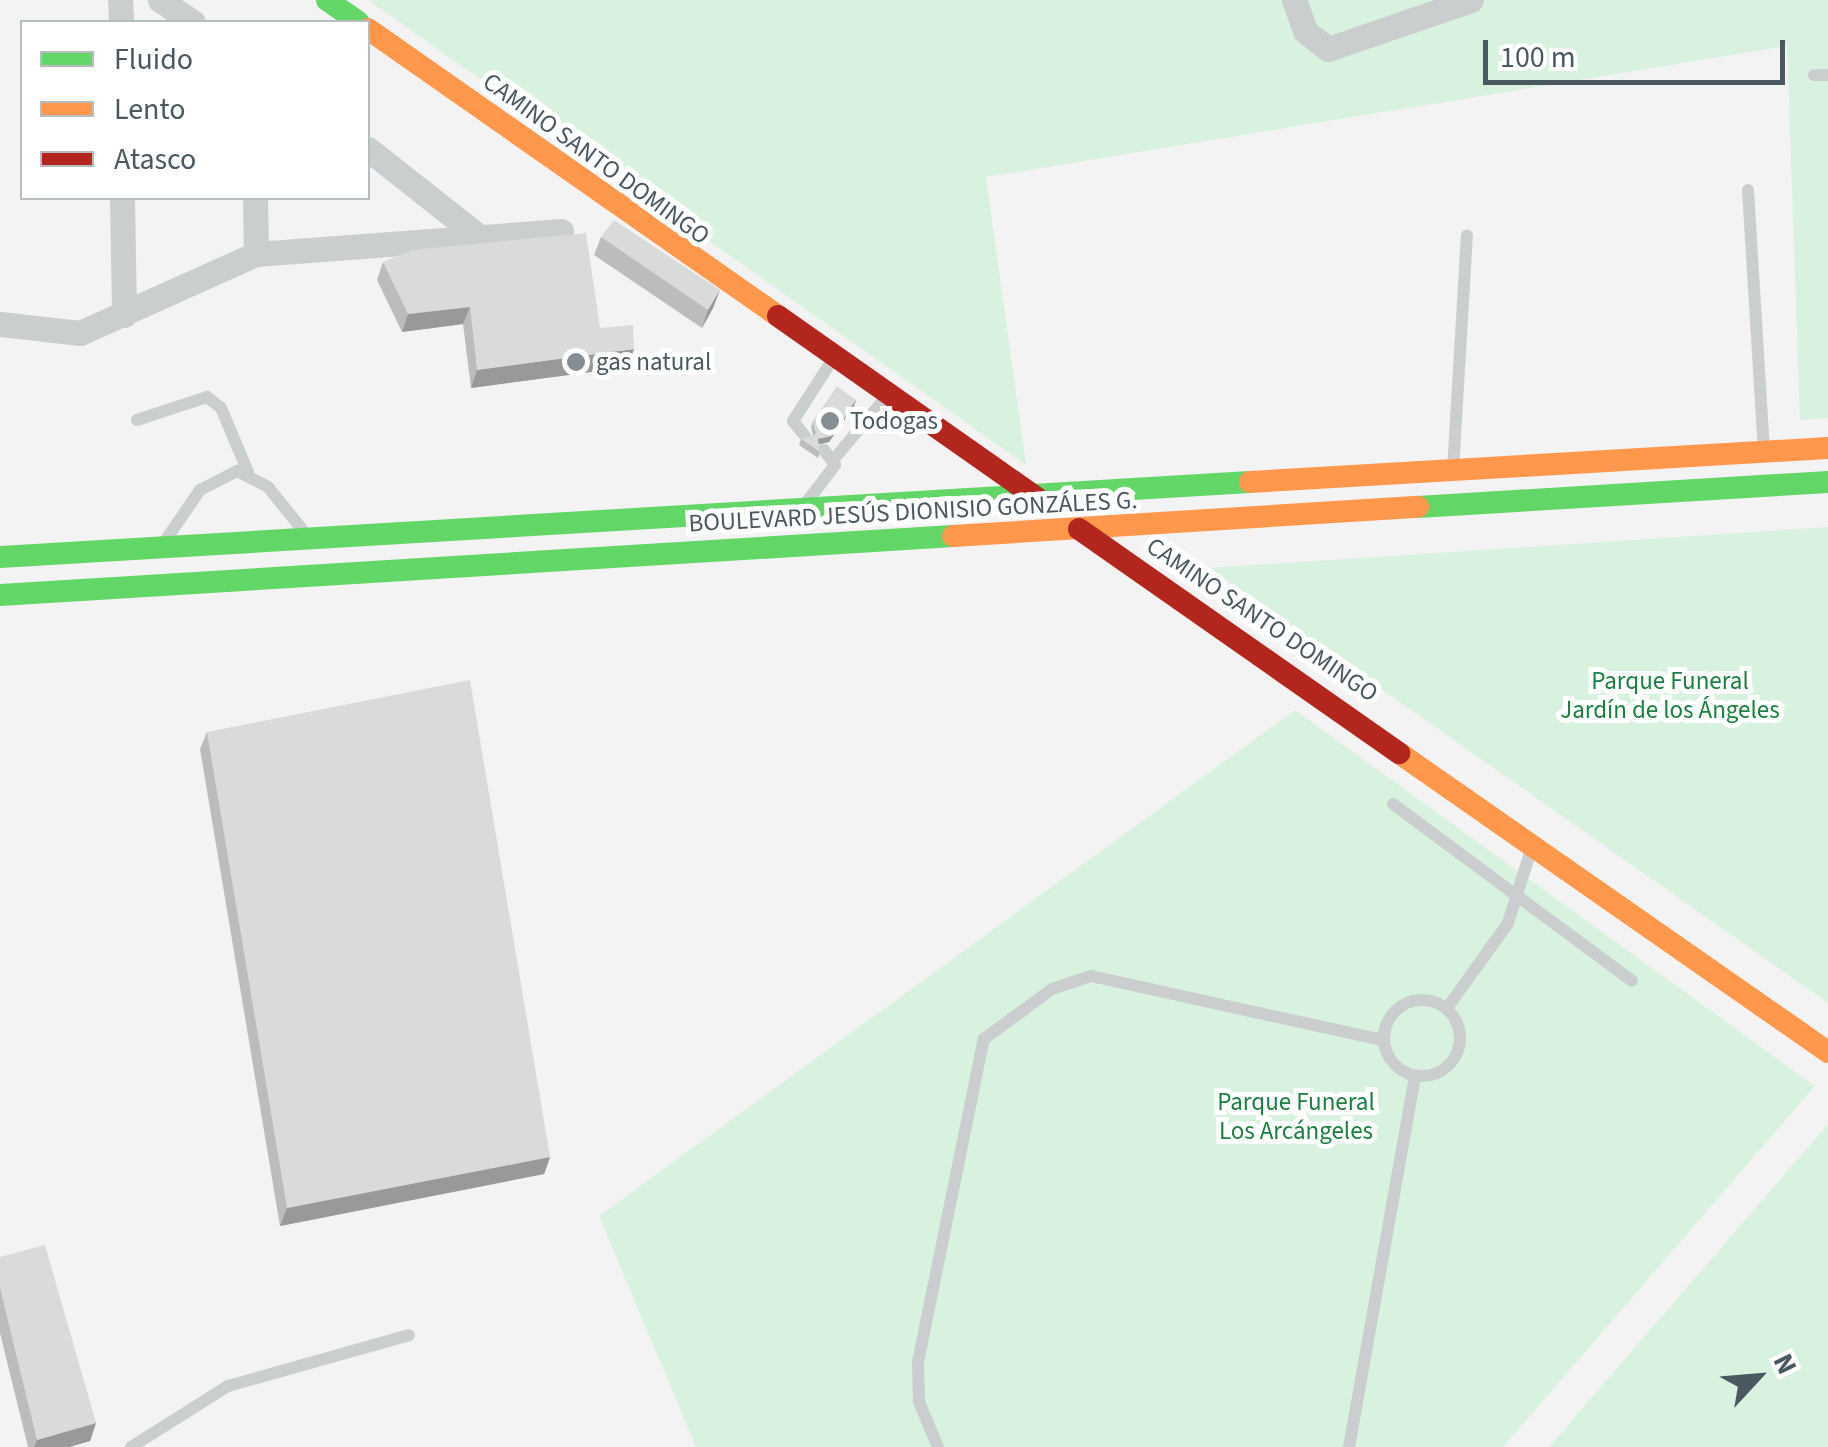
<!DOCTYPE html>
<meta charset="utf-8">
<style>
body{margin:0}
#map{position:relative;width:1828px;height:1447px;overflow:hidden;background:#f3f3f3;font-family:"Source Sans 3",sans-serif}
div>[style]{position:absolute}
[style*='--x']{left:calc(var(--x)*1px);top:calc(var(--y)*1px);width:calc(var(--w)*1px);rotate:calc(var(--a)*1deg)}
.green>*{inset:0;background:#d9f1df}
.lane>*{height:12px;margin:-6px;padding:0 6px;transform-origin:6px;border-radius:6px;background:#cacecf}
.lane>.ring{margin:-6px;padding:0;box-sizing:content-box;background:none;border:12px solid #cacecf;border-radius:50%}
.street>*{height:25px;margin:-12.5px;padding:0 12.5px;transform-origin:12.5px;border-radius:12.5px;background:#cacecf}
.fast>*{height:22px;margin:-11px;padding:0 11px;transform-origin:11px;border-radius:11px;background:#63d668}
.slow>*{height:22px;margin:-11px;padding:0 11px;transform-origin:11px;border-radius:11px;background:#ff974d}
.jam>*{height:22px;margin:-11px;padding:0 11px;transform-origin:11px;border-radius:11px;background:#b3261e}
.wall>*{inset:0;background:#bbbcbc}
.shaded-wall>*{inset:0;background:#989999}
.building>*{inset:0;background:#d9dbdb}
.dots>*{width:28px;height:28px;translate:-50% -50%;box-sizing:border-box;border:5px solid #fff;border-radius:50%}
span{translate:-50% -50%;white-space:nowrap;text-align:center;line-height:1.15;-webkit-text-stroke:10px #fff;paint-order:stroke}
.street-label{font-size:25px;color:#4a585f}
.poi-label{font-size:25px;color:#4a585f}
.left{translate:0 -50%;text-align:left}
.park-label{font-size:25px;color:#1c8041}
.legend{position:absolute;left:20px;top:20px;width:350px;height:180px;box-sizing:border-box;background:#fff;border:2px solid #b7bcbf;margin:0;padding:12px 18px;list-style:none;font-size:30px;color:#4a585f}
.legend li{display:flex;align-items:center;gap:20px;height:50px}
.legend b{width:50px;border:2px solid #b7bcbf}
.north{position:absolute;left:1708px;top:1327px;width:100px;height:100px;-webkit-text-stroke:8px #fff;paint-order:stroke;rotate:64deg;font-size:28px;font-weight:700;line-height:40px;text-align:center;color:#4a585f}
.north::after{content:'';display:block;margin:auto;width:35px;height:45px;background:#4a585f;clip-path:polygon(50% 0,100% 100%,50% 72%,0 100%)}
.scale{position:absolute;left:1483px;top:40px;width:302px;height:45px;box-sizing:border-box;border:5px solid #4a585f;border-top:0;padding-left:12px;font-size:30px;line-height:35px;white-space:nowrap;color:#4a585f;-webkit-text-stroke:8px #fff;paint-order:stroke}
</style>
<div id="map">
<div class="green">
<div style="clip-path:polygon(368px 0,1828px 0,1828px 418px,1800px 420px,1787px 46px,986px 177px,1026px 465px)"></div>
<div style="clip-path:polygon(1828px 527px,1828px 1003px,1209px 568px)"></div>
<div style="clip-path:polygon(1295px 710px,1815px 1086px,1503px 1447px,696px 1447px,599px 1216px)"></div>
<div style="clip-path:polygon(1828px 1124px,1828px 1447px,1549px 1447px)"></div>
</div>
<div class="lane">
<div style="--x:1814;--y:75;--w:14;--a:0"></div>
<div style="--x:1748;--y:190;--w:258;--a:86.5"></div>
<div style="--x:137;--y:420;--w:74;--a:-18.2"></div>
<div style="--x:207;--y:397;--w:18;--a:38"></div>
<div style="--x:221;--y:408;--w:69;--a:67.1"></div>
<div style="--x:805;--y:436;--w:19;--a:-129"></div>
<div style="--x:793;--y:421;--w:74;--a:-57.2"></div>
<div style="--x:834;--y:459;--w:82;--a:-49.9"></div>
<div style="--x:1453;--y:470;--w:235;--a:-86.6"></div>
<div style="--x:806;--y:503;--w:48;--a:-52.7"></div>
<div style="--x:835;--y:465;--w:19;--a:-126"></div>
<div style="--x:165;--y:541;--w:62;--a:-55.5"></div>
<div style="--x:200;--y:490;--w:42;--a:-27.2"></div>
<div style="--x:237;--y:471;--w:35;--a:27"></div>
<div style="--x:268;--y:487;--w:59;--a:51.2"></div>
<div style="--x:1393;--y:804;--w:297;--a:36.5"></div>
<div class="ring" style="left:1384px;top:1000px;width:64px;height:64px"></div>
<div style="--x:1447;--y:1008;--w:105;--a:-54.3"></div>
<div style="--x:1508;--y:923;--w:77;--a:-72.5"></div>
<div style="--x:131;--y:1447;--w:115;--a:-32.2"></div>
<div style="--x:228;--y:1386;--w:188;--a:-15.7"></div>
<div style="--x:938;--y:1447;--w:49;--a:-112.9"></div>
<div style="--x:919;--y:1402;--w:40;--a:-91.4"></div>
<div style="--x:918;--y:1362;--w:330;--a:-78.5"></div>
<div style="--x:984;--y:1039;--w:84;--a:-36.3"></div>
<div style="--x:1052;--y:989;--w:41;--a:-18.4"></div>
<div style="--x:1091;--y:976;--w:299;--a:12.4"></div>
<div style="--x:1349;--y:1447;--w:377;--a:-79.9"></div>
</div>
<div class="street">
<div style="--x:120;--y:0;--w:22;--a:87"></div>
<div style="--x:160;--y:0;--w:40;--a:34"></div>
<div style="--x:1294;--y:0;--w:33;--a:70"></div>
<div style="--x:1305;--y:31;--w:29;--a:38"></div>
<div style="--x:1328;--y:49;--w:151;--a:-18.9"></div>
<div style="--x:368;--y:149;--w:139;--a:38.3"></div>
<div style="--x:122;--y:198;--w:117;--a:89"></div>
<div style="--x:255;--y:198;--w:56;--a:89"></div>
<div style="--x:0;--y:324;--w:81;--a:6.4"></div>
<div style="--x:80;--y:333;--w:193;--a:-24.2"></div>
<div style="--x:256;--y:254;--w:306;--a:-4.3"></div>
</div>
<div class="fast">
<div style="--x:327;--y:0;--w:38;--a:35"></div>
<div style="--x:1418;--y:507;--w:411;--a:-3.5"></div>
<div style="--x:0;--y:557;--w:1252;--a:-3.43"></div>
<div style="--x:0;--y:595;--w:955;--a:-3.54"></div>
</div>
<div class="slow">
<div style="--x:368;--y:29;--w:500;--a:34.99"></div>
<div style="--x:1250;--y:482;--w:579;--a:-3.37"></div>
<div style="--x:953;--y:536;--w:466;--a:-3.6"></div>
<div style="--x:1399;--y:753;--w:523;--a:34.88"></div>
</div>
<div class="jam">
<div style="--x:778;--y:316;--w:317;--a:35.1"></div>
<div style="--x:1079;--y:529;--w:391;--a:35"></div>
</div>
<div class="wall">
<div style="clip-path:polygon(601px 237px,720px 290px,713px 308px,702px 328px,594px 255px)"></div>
<div style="clip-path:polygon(383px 262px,600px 328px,628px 367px,471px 388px,463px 324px,402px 332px,377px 280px)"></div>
<div style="clip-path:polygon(856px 400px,854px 406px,829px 442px,819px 444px,820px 452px,818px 458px,799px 445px,801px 439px,813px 435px,811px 427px,813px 421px)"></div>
<div style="clip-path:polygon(207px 732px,550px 1157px,544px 1174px,280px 1226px,200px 749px)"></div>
<div style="clip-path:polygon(0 1257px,96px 1423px,90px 1441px,69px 1447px,28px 1447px,0 1333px)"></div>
</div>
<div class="shaded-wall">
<div style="clip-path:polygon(720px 290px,713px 308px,702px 328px,708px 310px)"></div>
<div style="clip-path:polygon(470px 307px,463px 324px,402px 332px,408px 314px)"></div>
<div style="clip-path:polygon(634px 349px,628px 367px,471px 388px,477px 370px)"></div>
<div style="clip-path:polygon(856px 400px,854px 406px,829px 442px,815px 445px,818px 439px)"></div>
<div style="clip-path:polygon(550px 1157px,544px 1174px,280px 1226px,287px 1208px)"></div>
<div style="clip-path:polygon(96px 1423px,90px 1441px,69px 1447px,34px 1447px,37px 1440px)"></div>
</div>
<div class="building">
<div style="clip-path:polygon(614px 220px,720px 290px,708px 310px,601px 237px)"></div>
<div style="clip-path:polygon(586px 233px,600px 328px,633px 325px,634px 349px,477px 370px,470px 307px,408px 314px,383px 262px,412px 250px)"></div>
<div style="clip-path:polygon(837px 386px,856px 400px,832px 436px,818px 439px,820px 452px,801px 439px,816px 434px,813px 421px)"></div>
<div style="clip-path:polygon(470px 680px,550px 1157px,287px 1208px,207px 732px)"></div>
<div style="clip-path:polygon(45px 1245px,96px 1423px,37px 1440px,0 1288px,0 1257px)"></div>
</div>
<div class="dots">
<div style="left:576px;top:362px;background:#858e93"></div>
<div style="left:830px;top:421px;background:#858e93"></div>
</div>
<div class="street-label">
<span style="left:596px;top:159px;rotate:36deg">CAMINO SANTO DOMINGO</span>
<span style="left:913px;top:512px;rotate:-3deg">BOULEVARD JESÚS DIONISIO GONZÁLES G.</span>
<span style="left:1262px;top:620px;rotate:34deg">CAMINO SANTO DOMINGO</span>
</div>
<div class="poi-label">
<span class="left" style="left:596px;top:362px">gas natural</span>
<span class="left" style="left:850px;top:421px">Todogas</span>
</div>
<div class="park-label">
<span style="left:1670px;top:696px">Parque Funeral<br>Jardín de los Ángeles</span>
<span style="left:1296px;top:1117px">Parque Funeral<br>Los Arcángeles</span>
</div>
<ul class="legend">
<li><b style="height:12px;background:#63d668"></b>Fluido</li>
<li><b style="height:12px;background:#ff974d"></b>Lento</li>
<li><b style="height:12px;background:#b3261e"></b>Atasco</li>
</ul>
<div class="north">N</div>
<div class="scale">100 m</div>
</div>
